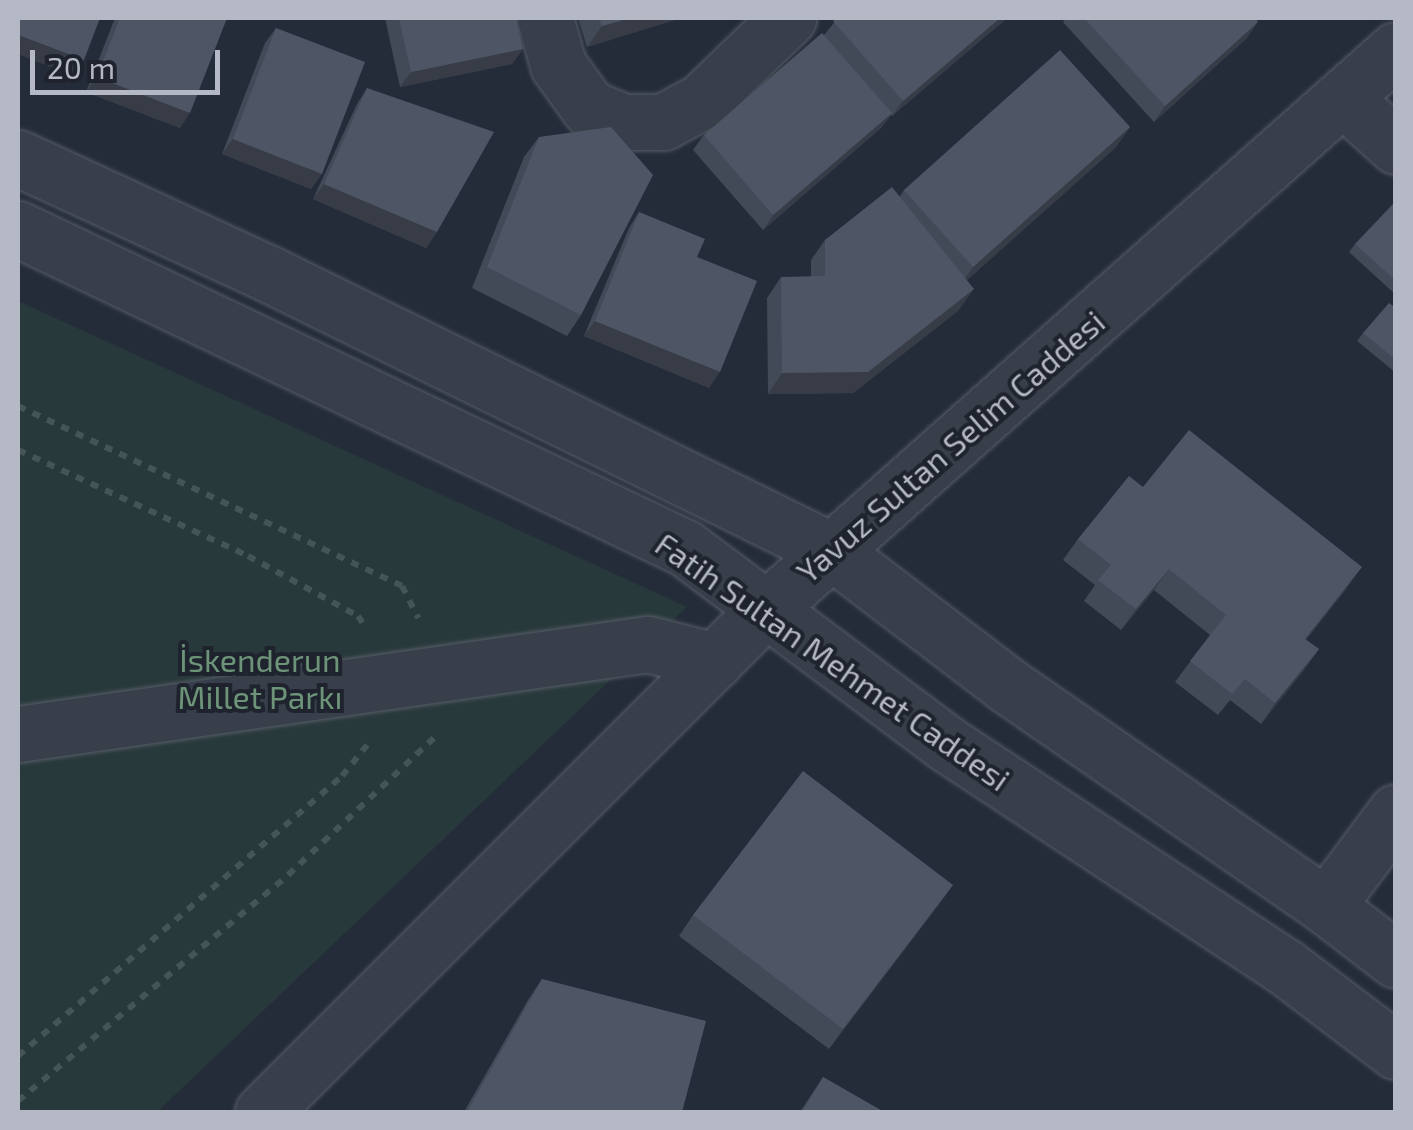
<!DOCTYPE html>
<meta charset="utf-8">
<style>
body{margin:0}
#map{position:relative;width:1413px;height:1130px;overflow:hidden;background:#252c39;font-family:"Exo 2",sans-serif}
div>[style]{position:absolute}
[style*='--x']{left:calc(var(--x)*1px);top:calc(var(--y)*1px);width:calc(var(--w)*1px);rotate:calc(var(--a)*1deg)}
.green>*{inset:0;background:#28393b}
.path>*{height:6px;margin-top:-3px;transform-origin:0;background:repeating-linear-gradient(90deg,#455457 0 8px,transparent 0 16px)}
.roads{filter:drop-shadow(0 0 2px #565c67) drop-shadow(0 0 2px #565c67)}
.minor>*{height:55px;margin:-27.5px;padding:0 27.5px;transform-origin:27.5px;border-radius:27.5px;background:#383e4a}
.wall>*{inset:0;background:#434a57}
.shaded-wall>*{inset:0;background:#373c47}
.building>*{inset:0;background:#4e5665}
span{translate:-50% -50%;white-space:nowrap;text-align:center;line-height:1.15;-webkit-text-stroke:8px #1e232e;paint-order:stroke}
.street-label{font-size:32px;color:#b4b9c5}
.park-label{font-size:32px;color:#6d9479}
.frame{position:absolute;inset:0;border:20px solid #b4b9c5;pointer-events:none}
.scale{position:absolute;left:30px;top:50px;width:190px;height:45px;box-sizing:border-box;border:5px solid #b4b9c5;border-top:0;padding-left:12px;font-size:30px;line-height:35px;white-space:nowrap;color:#b4b9c5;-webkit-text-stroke:8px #1e232e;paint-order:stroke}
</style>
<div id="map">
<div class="green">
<div style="clip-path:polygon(18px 301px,687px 607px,157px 1112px,18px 1112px)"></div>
</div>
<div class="path">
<div style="--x:18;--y:406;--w:424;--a:25.1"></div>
<div style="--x:402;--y:586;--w:36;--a:63"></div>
<div style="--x:18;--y:450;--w:253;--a:24.7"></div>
<div style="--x:248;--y:556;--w:125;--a:28.6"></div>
<div style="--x:358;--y:616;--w:11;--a:56"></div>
<div style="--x:18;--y:1056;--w:428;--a:-40.8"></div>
<div style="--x:342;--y:776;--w:40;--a:-51"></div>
<div style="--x:18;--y:1101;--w:352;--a:-39.9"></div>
<div style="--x:288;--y:875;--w:202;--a:-43.2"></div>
</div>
<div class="roads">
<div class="minor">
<div style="--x:545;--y:18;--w:49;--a:74.5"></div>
<div style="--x:558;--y:65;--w:53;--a:54.2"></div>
<div style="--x:589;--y:108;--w:37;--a:22"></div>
<div style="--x:623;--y:122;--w:40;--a:0"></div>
<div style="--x:663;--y:122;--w:44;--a:-28.3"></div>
<div style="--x:702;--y:101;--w:120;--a:-44"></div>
<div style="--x:1345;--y:100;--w:69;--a:42"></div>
<div style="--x:18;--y:158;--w:277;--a:24.8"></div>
<div style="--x:269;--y:274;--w:625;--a:26.2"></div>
<div style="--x:830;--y:550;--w:223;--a:37.3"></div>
<div style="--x:1007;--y:685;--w:388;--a:34.7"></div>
<div style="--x:1326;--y:906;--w:88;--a:37.6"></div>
<div style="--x:18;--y:229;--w:739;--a:25.56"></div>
<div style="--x:685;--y:548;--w:327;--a:36.8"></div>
<div style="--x:947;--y:744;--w:404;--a:33.4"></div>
<div style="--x:1284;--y:966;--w:141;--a:37.2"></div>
<div style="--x:18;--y:734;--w:636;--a:-8.13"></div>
<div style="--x:648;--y:644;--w:69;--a:14.2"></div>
<div style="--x:1326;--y:906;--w:117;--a:-53.3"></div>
<div style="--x:263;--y:1112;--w:709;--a:-45"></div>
<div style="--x:764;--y:611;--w:845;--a:-41.59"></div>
</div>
</div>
<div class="wall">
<div style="clip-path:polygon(115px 18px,227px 18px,180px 128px,86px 92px)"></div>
<div style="clip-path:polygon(385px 18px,516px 18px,523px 49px,512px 64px,400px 87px)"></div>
<div style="clip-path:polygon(578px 18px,681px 18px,587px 47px)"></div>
<div style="clip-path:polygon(838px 18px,1007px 18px,892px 116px,891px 115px,881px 128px,763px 230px,693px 150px,704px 135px,824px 35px)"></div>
<div style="clip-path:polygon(1066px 18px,1259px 18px,1247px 38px,1154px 122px,1063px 22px)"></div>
<div style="clip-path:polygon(276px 28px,311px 189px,222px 154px,265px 43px)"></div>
<div style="clip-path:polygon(367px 88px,437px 232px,426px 248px,313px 199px,357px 104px)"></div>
<div style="clip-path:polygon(1130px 127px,1115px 148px,967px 280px,959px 310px,853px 393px,768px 394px,767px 298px,781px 277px,811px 277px,811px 260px,825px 240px,900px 196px,904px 190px)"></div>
<div style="clip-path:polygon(539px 137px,581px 315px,567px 336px,472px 288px,524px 157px)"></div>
<div style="clip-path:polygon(1396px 206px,1396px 295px,1349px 252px,1355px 244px)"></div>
<div style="clip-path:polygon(639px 212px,709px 388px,584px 336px,629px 228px)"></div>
<div style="clip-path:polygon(1396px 308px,1396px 373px,1357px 341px,1363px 333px)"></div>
<div style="clip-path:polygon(1143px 487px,1347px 588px,1306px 640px,1319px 649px,1304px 670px,1261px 724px,1230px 700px,1218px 715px,1175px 682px,1210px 635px,1154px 590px,1121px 630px,1084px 601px,1095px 585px,1063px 560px,1078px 539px)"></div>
<div style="clip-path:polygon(953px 885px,829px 1049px,679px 936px,693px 915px)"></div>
<div style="clip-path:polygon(542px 979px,682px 1112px,464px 1112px,528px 1000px)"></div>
<div style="clip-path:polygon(823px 1077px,884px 1112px,800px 1112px)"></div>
</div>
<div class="shaded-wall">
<div style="clip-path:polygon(630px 18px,681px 18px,587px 47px,602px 26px)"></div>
<div style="clip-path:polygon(1000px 18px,1007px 18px,892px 116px,903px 101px)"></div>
<div style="clip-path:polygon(1258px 22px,1247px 38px,1154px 122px,1165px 106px)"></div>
<div style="clip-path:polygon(18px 35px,84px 60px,73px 76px,18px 54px)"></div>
<div style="clip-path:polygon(523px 49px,512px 64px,400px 87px,411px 72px)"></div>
<div style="clip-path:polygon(97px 77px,190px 113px,180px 128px,86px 92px)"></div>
<div style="clip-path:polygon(892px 113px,881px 128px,763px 230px,773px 215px)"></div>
<div style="clip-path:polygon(1130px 127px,1115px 148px,958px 288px,973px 267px)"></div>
<div style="clip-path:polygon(233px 139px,322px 174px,311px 189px,222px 154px)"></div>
<div style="clip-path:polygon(324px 184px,437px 232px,426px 248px,313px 199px)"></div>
<div style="clip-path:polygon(974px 289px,959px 310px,853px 393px,768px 394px,782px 373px)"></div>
<div style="clip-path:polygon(595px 321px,720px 372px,709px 388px,584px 336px)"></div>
<div style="clip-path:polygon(1362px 567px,1347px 588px,1290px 660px,1305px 639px)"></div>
<div style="clip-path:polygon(1169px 569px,1154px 590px,1121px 630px,1136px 609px)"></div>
<div style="clip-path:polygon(1319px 649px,1304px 670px,1261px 724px,1275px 703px)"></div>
<div style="clip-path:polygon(953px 885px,938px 906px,829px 1049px,843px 1029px)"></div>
</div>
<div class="building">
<div style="clip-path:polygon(18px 18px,100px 18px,84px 60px,18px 35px)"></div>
<div style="clip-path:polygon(120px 18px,227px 18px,190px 113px,97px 77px)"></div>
<div style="clip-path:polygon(399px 18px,516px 18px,523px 49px,411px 72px)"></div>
<div style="clip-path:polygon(599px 18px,630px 18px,602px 26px)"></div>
<div style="clip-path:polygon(838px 18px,1000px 18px,903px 101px,833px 21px)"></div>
<div style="clip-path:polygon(1084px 18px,1254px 18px,1258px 22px,1165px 106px)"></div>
<div style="clip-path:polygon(276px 28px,365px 62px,322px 174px,233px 139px)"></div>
<div style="clip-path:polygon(822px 33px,892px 113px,773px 215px,704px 135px)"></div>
<div style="clip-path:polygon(1060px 50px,1130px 127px,973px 267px,904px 190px)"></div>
<div style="clip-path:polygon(367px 88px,494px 132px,437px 232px,324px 184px)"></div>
<div style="clip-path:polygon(611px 127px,653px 175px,581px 315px,487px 267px,539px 137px)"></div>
<div style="clip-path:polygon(892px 187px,974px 289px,868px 372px,782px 373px,781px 277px,825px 276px,825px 240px)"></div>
<div style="clip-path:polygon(1393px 204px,1396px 206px,1396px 281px,1355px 244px)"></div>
<div style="clip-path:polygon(639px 212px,705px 239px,697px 257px,757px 281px,720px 372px,595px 321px)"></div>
<div style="clip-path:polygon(1389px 303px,1396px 308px,1396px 360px,1363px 333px)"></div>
<div style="clip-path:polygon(1189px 430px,1362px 567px,1305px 639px,1319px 649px,1275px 703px,1245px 679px,1232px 694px,1190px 661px,1226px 615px,1169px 569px,1136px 609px,1098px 580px,1111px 565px,1078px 539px,1129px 476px,1143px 487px)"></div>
<div style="clip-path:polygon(803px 771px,953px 885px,843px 1029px,693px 915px)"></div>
<div style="clip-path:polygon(542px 979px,706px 1021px,682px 1112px,467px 1112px)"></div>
<div style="clip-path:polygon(823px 1077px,884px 1112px,802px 1112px)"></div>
</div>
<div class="street-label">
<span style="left:950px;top:446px;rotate:-41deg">Yavuz Sultan Selim Caddesi</span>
<span style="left:833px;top:661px;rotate:35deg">Fatih Sultan Mehmet Caddesi</span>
</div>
<div class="park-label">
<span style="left:260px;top:678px">İskenderun<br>Millet Parkı</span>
</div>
<div class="frame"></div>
<div class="scale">20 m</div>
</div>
